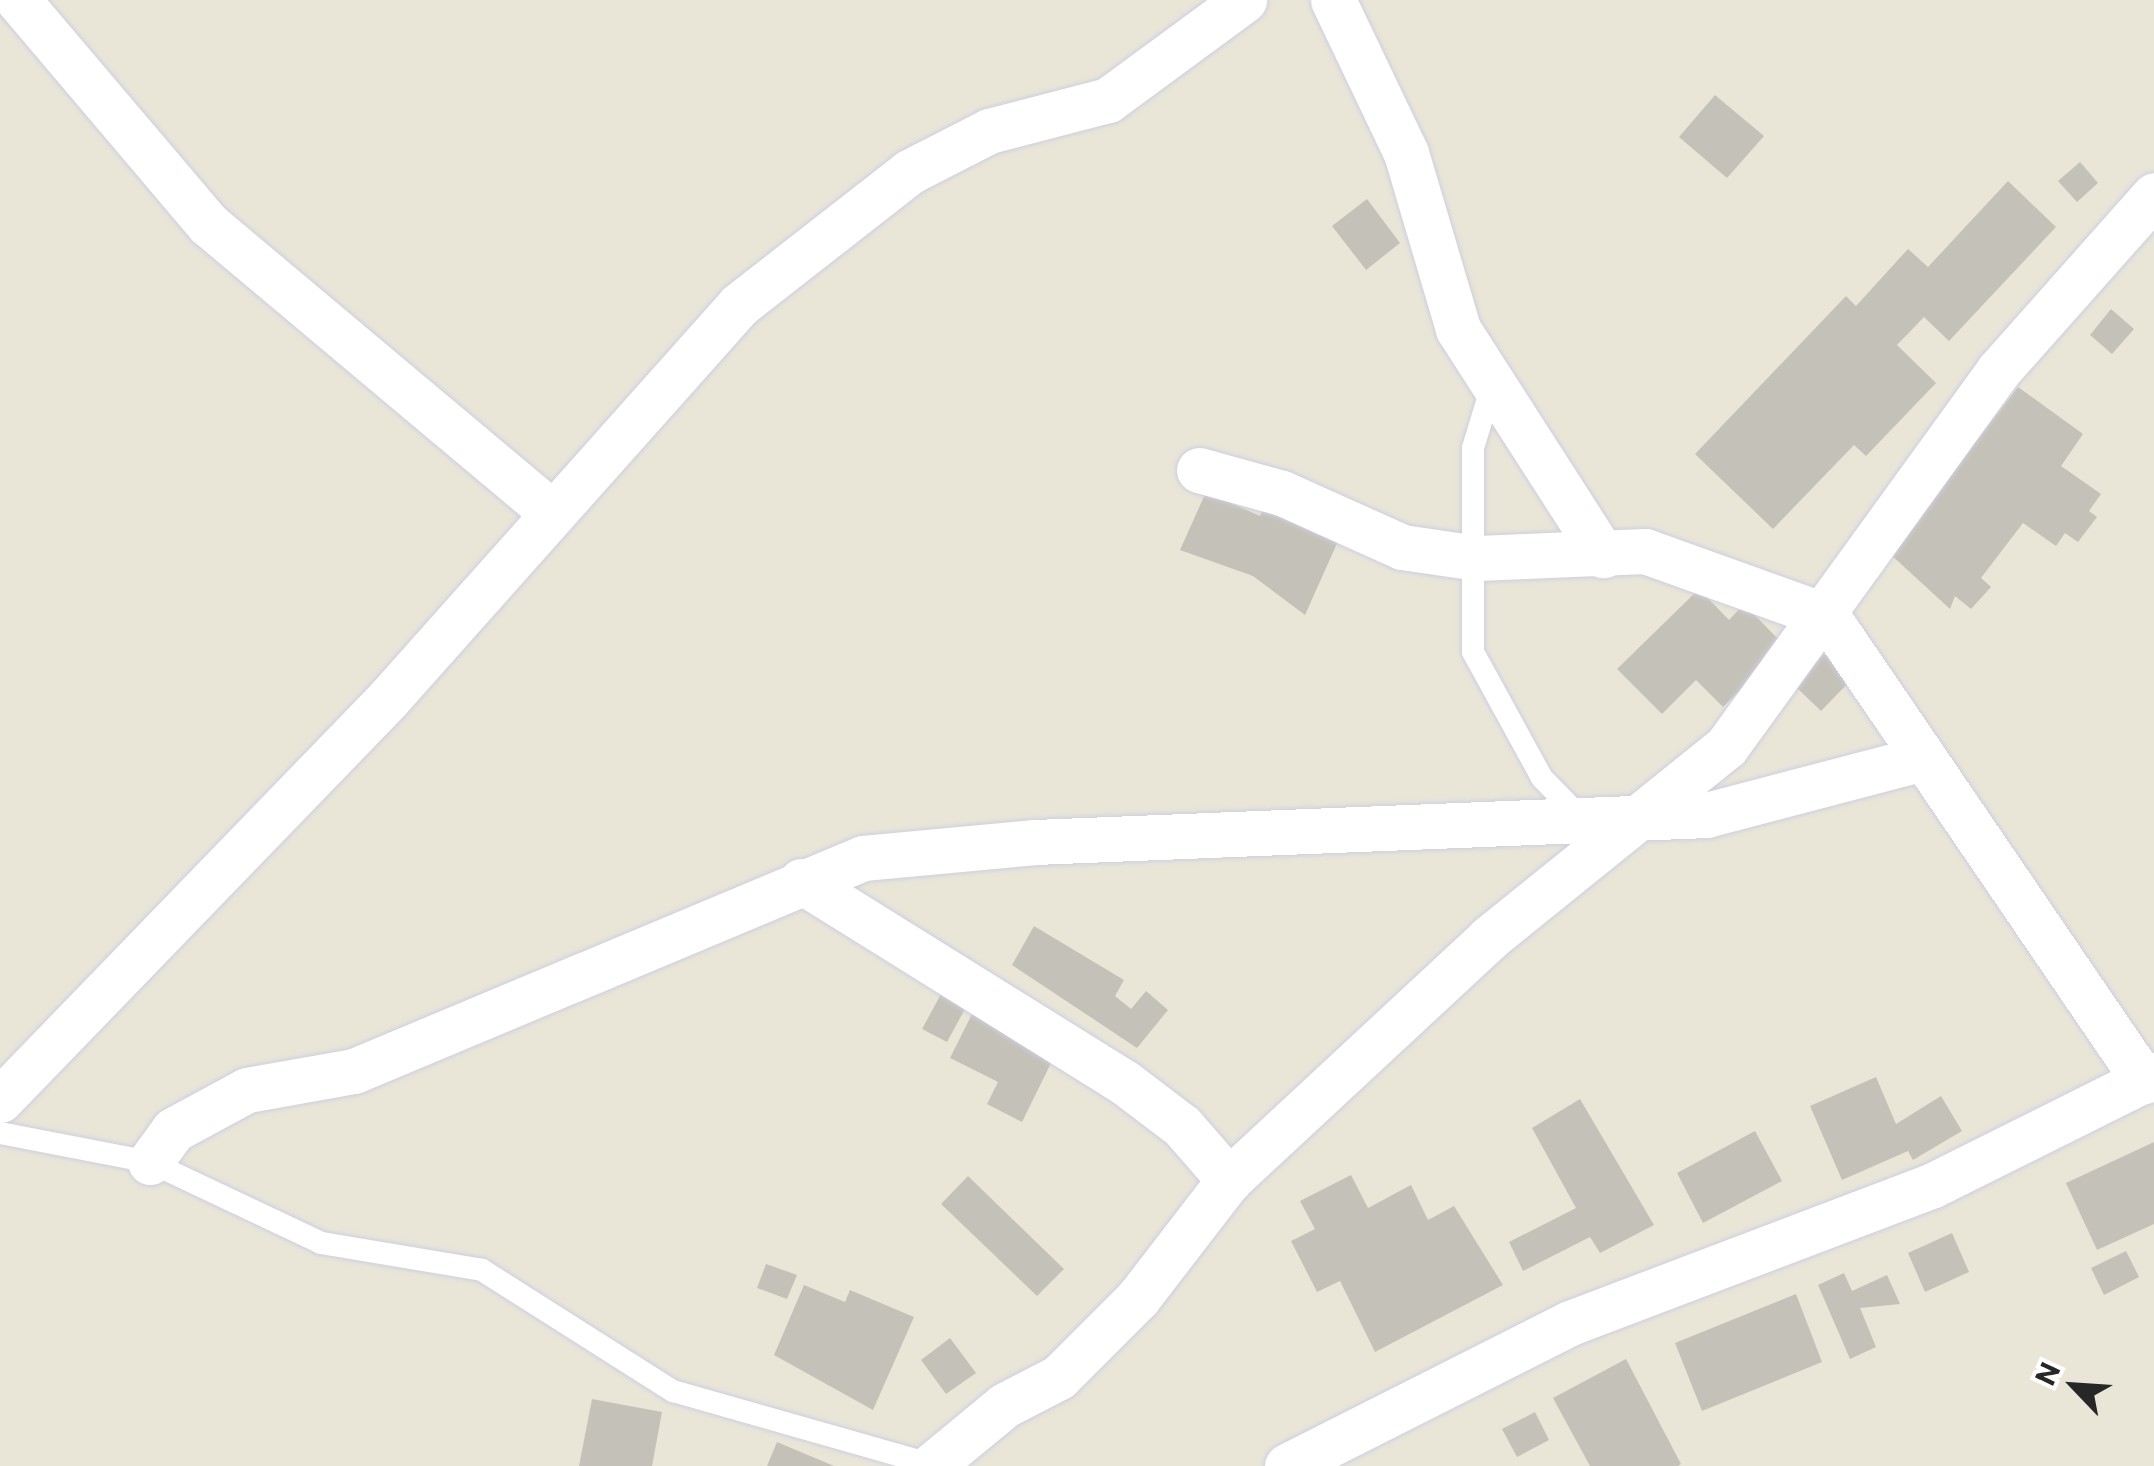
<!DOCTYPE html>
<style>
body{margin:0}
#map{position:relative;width:2154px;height:1466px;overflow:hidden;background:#e9e6d8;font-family:Commissioner,sans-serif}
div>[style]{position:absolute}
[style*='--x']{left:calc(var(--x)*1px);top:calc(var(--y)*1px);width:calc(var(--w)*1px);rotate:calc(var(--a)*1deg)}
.building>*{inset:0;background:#c4c2b8}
.roads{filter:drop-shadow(0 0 2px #cfcee0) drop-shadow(0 0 2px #cfcee0)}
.lane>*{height:22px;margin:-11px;padding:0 11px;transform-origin:11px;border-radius:11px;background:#fff}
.street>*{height:45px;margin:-22.5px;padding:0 22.5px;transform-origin:22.5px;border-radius:22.5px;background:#fff}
span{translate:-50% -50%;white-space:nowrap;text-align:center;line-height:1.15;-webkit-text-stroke:10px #fff;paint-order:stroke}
.north{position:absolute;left:2024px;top:1336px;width:100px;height:100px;-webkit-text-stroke:8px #fff;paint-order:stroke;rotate:295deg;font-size:28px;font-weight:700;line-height:40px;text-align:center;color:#272727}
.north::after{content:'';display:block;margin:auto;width:35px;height:45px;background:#272727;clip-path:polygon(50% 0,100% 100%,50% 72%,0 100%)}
</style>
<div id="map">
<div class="building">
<div style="clip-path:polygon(1715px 95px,1764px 136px,1727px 178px,1679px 137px)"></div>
<div style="clip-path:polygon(2080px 162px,2098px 183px,2077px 202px,2058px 181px)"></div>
<div style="clip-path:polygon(2008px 181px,2056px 227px,1949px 341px,1924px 317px,1897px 345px,1936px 383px,1866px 456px,1854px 445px,1773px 529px,1695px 454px,1846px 296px,1856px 306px,1908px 249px,1928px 267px)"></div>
<div style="clip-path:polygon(1367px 199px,1400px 243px,1366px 270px,1332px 226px)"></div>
<div style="clip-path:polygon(2111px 309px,2134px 329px,2112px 354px,2090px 335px)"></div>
<div style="clip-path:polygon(2018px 387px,2083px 434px,2061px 466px,2101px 494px,2089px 511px,2097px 517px,2078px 542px,2065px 533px,2056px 546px,2023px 523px,1981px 578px,1991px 587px,1971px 609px,1955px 596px,1950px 609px,1889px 553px)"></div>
<div style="clip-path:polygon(1206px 492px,1260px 516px,1265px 505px,1339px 539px,1305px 615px,1253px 576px,1180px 550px)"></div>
<div style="clip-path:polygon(1699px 589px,1729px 620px,1744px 604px,1785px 646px,1723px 707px,1696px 680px,1662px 714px,1617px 669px)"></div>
<div style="clip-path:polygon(1824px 654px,1851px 680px,1821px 711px,1794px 685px)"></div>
<div style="clip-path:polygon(1034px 926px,1124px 980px,1115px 996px,1131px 1009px,1146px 991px,1168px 1010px,1137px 1048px,1012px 965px)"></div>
<div style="clip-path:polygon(947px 983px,972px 996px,947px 1042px,922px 1029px)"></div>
<div style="clip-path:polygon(975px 1008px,1058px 1049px,1022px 1122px,987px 1104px,998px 1082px,950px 1058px)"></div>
<div style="clip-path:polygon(1876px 1077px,1896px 1124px,1941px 1096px,1962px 1131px,1913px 1160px,1908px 1151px,1842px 1180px,1810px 1106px)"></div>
<div style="clip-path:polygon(1580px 1099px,1654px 1225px,1600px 1253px,1590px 1237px,1523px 1271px,1509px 1242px,1576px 1208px,1532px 1128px)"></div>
<div style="clip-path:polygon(1755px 1131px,1782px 1181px,1703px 1223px,1677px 1173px)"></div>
<div style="clip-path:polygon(2154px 1142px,2154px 1224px,2097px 1250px,2066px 1183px)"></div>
<div style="clip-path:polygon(1351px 1175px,1368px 1208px,1411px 1185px,1428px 1220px,1454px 1206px,1503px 1285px,1375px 1352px,1340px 1281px,1317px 1292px,1291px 1241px,1315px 1229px,1300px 1201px)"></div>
<div style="clip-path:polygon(968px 1176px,1064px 1269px,1037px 1296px,941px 1204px)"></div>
<div style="clip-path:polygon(1952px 1233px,1969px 1272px,1925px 1292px,1908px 1253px)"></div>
<div style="clip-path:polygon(2126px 1251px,2139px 1277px,2104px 1295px,2091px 1268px)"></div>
<div style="clip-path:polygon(766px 1264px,797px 1275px,787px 1299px,757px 1288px)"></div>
<div style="clip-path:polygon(1844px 1273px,1852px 1291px,1887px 1275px,1900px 1304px,1860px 1308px,1876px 1347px,1850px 1359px,1818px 1285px)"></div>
<div style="clip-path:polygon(804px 1285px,845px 1302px,850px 1290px,914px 1317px,873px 1410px,774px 1355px)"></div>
<div style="clip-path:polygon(1796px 1294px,1822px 1362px,1702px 1411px,1675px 1343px)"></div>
<div style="clip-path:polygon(950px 1338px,976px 1373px,946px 1394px,921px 1360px)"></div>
<div style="clip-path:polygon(1626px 1359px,1681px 1464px,1678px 1466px,1590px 1466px,1553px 1398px)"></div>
<div style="clip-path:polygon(592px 1399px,662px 1412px,652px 1466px,579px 1466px)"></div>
<div style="clip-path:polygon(1535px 1412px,1549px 1440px,1517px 1457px,1502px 1429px)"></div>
<div style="clip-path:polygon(777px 1442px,834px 1466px,767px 1466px)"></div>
</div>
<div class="roads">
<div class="lane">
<div style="--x:1490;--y:392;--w:59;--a:106.9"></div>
<div style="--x:1473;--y:448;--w:204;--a:90"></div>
<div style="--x:1473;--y:652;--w:144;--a:61.3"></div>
<div style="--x:1542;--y:778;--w:57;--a:45.7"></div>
<div style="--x:0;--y:1133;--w:153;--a:10.9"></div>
<div style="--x:150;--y:1162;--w:189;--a:25.3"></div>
<div style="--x:321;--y:1243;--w:163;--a:9.5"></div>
<div style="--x:482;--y:1270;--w:226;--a:32.4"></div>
<div style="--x:673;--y:1391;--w:269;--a:15.9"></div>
</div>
<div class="street">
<div style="--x:18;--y:0;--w:294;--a:49.7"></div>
<div style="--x:208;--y:224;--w:450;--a:40"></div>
<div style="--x:1333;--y:0;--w:170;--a:64.5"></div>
<div style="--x:1406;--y:153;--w:184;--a:73.5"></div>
<div style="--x:1458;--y:329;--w:269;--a:57.3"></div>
<div style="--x:1199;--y:470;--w:86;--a:15.5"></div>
<div style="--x:1282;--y:493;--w:132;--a:24.2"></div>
<div style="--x:1402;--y:547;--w:76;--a:8.3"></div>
<div style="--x:1477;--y:558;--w:168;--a:-2.4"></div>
<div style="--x:1645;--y:551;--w:193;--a:19.7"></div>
<div style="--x:1827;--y:616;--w:563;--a:55.72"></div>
<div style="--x:801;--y:881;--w:380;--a:31.9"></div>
<div style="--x:1124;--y:1082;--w:73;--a:37.2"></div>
<div style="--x:1182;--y:1126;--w:72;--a:49"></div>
<div style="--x:0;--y:1100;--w:558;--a:-45.94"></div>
<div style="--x:388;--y:699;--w:528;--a:-48.3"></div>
<div style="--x:739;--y:305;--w:216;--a:-38"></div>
<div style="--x:909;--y:172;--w:90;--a:-27.1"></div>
<div style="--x:989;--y:131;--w:123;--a:-14.6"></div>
<div style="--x:1108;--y:100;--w:169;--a:-36.3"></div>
<div style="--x:150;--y:1162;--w:39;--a:-54"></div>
<div style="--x:173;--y:1130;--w:84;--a:-28.4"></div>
<div style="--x:247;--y:1090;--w:109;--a:-10.1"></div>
<div style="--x:354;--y:1071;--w:552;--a:-22.71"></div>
<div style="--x:863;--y:858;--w:173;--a:-5.3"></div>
<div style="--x:1035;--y:842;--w:672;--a:-2.3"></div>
<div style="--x:1706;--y:815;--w:221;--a:-14.7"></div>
<div style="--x:931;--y:1466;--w:96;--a:-39.5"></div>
<div style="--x:1005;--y:1405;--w:61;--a:-27.4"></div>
<div style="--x:1059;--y:1377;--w:112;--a:-45"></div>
<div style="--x:1138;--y:1298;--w:149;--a:-52.4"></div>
<div style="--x:1229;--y:1180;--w:355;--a:-42.9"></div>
<div style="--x:1489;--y:938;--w:304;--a:-38.9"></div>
<div style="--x:1726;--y:747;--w:464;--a:-54.1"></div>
<div style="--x:1998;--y:371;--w:235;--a:-48.4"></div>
<div style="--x:1287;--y:1466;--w:317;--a:-26.8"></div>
<div style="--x:1570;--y:1323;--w:388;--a:-20.8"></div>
<div style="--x:1933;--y:1185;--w:247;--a:-26.5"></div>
</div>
</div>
<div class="north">N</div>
</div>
